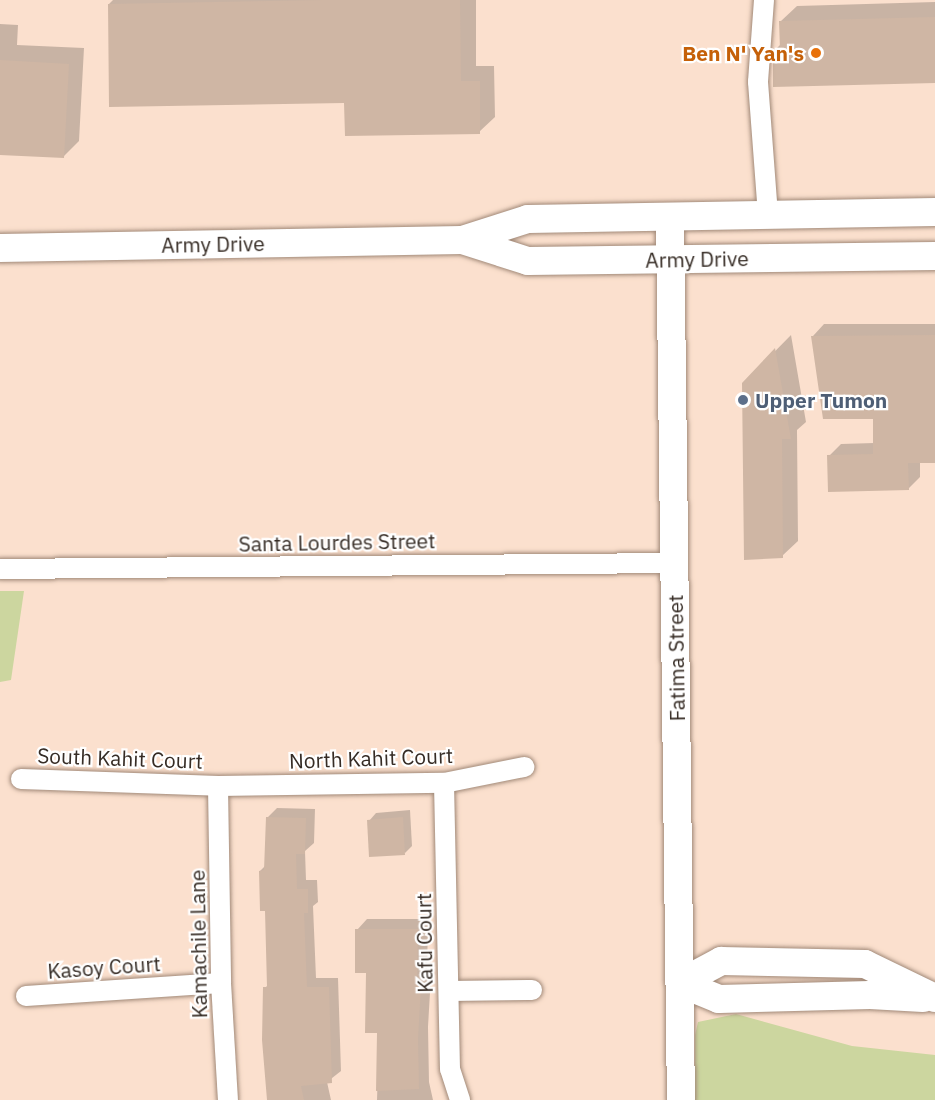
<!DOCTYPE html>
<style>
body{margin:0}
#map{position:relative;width:935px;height:1100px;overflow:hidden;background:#fbe0ce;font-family:"IBM Plex Sans",sans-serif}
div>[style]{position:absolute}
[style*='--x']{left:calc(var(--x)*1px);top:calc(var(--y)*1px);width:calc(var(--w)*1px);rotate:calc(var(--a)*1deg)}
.green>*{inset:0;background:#ccd69f}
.shadow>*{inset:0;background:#0003}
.building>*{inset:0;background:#cfb6a4}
.roads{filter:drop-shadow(0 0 2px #a18978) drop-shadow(0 0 2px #a18978)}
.street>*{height:20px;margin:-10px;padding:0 10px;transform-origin:10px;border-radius:10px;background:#fff}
.secondary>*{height:28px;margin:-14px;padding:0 14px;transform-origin:14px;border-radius:14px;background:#fff}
.dots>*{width:16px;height:16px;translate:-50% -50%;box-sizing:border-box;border:3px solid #fff;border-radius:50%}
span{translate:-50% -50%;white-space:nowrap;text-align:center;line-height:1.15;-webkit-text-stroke:4.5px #fff;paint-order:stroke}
.food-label{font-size:21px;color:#c56008;font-weight:700}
.right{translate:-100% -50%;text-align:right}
.street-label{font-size:21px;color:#362c25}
.service-label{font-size:21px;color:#4e5e75;font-weight:700}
.left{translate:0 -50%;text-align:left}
</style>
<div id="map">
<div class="green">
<div style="clip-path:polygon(0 591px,24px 591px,11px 680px,0 682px)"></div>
<div style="clip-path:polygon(736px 1014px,852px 1046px,935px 1055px,935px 1100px,695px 1100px,695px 1035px,698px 1022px)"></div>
</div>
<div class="shadow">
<div style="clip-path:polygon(113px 0,476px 0,476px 66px,494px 66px,495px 117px,479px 132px,346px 102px,109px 4px)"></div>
<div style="clip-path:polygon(935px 2px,935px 81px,774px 51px,781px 44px,781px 21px,797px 6px)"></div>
<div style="clip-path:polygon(0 24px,18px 25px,17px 45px,84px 48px,79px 141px,63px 157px,0 154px)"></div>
<div style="clip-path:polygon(824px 324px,935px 324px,935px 460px,920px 461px,920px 477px,908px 489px,829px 456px,841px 444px,874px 443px,874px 418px,813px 336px)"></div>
<div style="clip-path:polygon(791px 335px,806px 422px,797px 430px,798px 541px,782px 556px,743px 384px)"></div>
<div style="clip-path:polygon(277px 808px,315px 809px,314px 843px,305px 851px,306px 880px,317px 880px,318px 902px,313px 906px,316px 978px,338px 978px,341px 1071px,327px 1082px,331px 1100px,277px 1100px,265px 988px,269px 984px,266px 909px,260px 871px,266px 865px,267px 818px)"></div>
<div style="clip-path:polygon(410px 810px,412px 846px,405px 853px,369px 821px,376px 813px)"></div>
<div style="clip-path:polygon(367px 919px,428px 919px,427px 976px,431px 976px,428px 1027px,429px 1082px,433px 1100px,377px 1100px,379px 1031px,357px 930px)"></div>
</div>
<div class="building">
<div style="clip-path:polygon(324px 0,460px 0,461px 81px,480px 81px,480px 134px,345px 136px,344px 103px,109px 107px,108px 4px)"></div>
<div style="clip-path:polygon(935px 17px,935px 83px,773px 87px,773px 50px,780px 50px,779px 21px)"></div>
<div style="clip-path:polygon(0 60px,69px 64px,64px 158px,0 155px)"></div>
<div style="clip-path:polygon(935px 335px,935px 463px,908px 463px,909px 490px,828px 492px,827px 455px,873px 454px,873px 419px,823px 419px,811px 336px)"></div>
<div style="clip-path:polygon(775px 348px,791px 439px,782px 439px,783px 558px,744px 560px,742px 383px)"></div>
<div style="clip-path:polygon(266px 817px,306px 818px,305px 854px,296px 854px,297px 889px,308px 889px,308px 913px,304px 913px,307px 987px,329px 987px,332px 1083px,301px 1086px,304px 1100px,267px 1100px,262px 1040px,263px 987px,267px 987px,265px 911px,260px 911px,259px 871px,264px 870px)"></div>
<div style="clip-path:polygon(403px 817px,405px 855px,369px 857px,367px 820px)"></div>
<div style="clip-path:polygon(355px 929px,418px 929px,417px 986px,421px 986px,418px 1039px,419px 1089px,376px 1091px,377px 1033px,365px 1033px,366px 973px,355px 973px)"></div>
</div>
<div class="roads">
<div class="street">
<div style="--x:764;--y:0;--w:82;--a:94.2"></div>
<div style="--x:758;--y:82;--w:133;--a:85.7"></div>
<div style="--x:0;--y:569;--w:675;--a:-0.51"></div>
<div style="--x:21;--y:779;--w:197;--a:2"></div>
<div style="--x:218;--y:786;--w:226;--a:-0.8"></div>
<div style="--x:444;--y:783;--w:82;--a:-11.3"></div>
<div style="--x:444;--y:783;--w:286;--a:88.8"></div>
<div style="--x:450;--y:1069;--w:33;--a:72"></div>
<div style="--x:218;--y:786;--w:197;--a:89.1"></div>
<div style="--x:221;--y:983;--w:117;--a:86.6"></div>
<div style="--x:449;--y:991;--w:83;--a:-0.7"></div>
<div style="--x:26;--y:996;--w:195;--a:-3.8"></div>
</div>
<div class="secondary">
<div style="--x:670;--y:217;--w:883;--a:89.29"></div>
<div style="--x:462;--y:240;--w:69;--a:17.7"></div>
<div style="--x:528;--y:261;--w:407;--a:-0.7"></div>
<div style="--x:0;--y:248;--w:462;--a:-1"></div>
<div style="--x:462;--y:240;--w:69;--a:-17.7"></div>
<div style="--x:528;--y:219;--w:407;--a:-1"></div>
<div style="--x:680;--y:983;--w:47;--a:-28.2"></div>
<div style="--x:721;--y:961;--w:144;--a:1.2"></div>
<div style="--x:865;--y:964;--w:78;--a:25.9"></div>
<div style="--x:680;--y:983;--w:42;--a:22.3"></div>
<div style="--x:719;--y:999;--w:151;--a:-1.5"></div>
<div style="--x:870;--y:995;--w:53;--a:3.2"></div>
</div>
</div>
<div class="dots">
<div style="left:816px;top:53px;background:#e8710a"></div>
<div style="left:743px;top:400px;background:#5c6f8a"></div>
</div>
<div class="food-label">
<span class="right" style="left:804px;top:53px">Ben N' Yan's</span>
</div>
<div class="street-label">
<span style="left:213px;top:244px;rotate:-1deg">Army Drive</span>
<span style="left:697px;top:259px;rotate:-1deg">Army Drive</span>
<span style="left:337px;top:542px;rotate:-1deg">Santa Lourdes Street</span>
<span style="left:676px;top:658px;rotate:-91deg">Fatima Street</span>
<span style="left:120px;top:758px;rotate:2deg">South Kahit Court</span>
<span style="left:371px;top:758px;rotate:-2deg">North Kahit Court</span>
<span style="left:424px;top:943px;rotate:-91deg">Kafu Court</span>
<span style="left:198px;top:944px;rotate:-91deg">Kamachile Lane</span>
<span style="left:104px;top:967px;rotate:-4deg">Kasoy Court</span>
</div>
<div class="service-label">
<span class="left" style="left:755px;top:400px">Upper Tumon</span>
</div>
</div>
